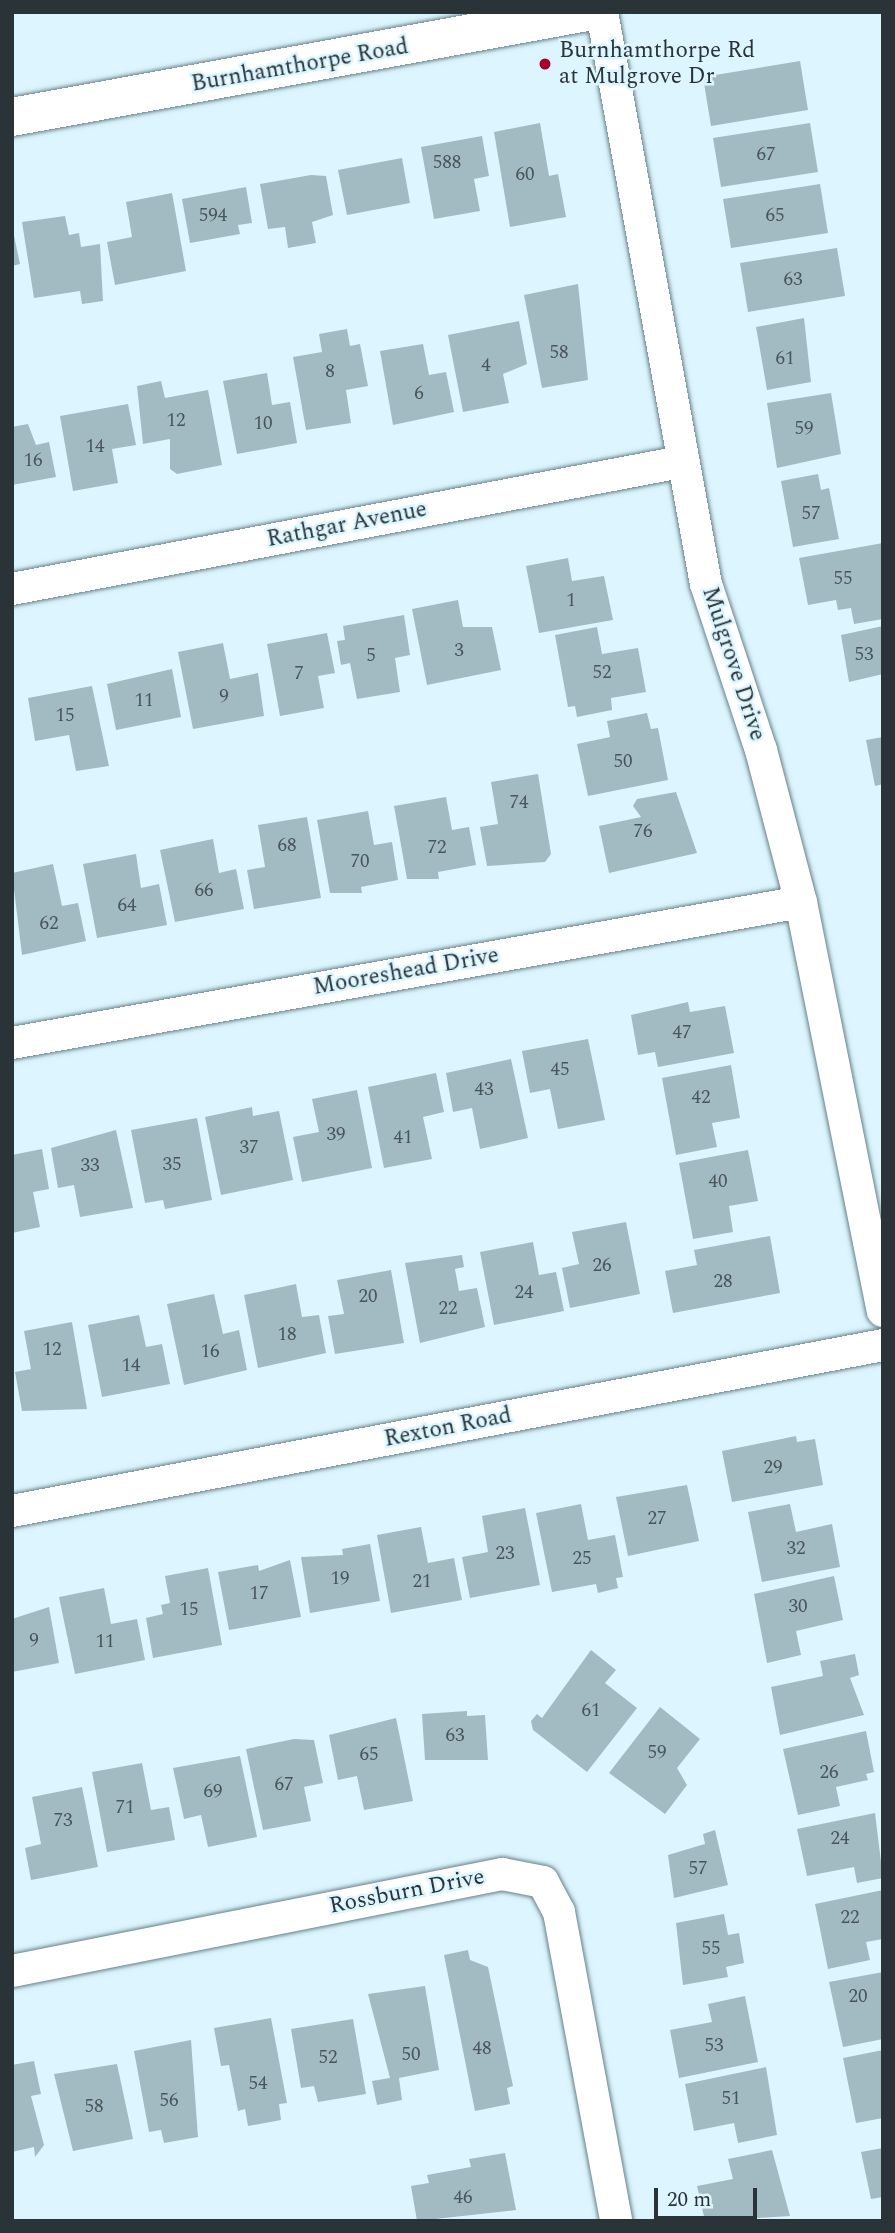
<!DOCTYPE html>
<style>
body{margin:0}
#map{position:relative;width:895px;height:2233px;overflow:hidden;background:#dcf5ff;font-family:Spectral,serif}
div>[style]{position:absolute}
[style*='--x']{left:calc(var(--x)*1px);top:calc(var(--y)*1px);width:calc(var(--w)*1px);rotate:calc(var(--a)*1deg)}
.building>*{inset:0;background:#a2bbc3}
.roads{filter:drop-shadow(0 0 2px #698089) drop-shadow(0 0 2px #698089)}
.minor>*{height:32px;margin:-16px;padding:0 16px;transform-origin:16px;border-radius:16px;background:#fff}
.secondary>*{height:38px;margin:-19px;padding:0 19px;transform-origin:19px;border-radius:19px;background:#fff}
.dots>*{width:19px;height:19px;translate:-50% -50%;box-sizing:border-box;border:4px solid #dcf5ff;border-radius:50%}
span{translate:-50% -50%;white-space:nowrap;text-align:center;line-height:1.15;-webkit-text-stroke:5px #dcf5ff;paint-order:stroke}
.number-label{font-size:19px;color:#48565b}
.number-label span{-webkit-text-stroke-width:0}
.poi-label{font-size:23px;color:#2a3438}
.left{translate:0 -50%;text-align:left}
.street-label{font-size:23px;color:#2a3438}
.frame{position:absolute;inset:0;border:14px solid #2a3438;pointer-events:none}
.scale{position:absolute;left:654px;top:2188px;width:103px;height:32px;box-sizing:border-box;border:4px solid #2a3438;border-top:0;padding-left:9px;font-size:21px;line-height:24px;white-space:nowrap;color:#2a3438;-webkit-text-stroke:5px #dcf5ff;paint-order:stroke}
</style>
<div id="map">
<div class="building">
<div style="clip-path:polygon(800px 61px,808px 110px,711px 126px,703px 77px)"></div>
<div style="clip-path:polygon(540px 123px,549px 176px,558px 174px,566px 217px,510px 227px,494px 132px)"></div>
<div style="clip-path:polygon(810px 123px,818px 172px,721px 187px,713px 138px)"></div>
<div style="clip-path:polygon(482px 136px,489px 176px,474px 179px,480px 211px,434px 219px,421px 147px)"></div>
<div style="clip-path:polygon(402px 158px,410px 203px,347px 215px,338px 170px)"></div>
<div style="clip-path:polygon(311px 175px,326px 176px,333px 215px,312px 222px,316px 243px,288px 248px,285px 227px,268px 229px,260px 184px)"></div>
<div style="clip-path:polygon(820px 184px,828px 233px,731px 248px,723px 199px)"></div>
<div style="clip-path:polygon(246px 187px,252px 223px,238px 225px,240px 234px,190px 243px,182px 199px)"></div>
<div style="clip-path:polygon(172px 193px,186px 271px,115px 285px,107px 242px,132px 237px,126px 202px)"></div>
<div style="clip-path:polygon(65px 216px,69px 235px,79px 233px,81px 247px,100px 244px,103px 301px,82px 304px,80px 291px,34px 298px,22px 222px)"></div>
<div style="clip-path:polygon(12px 226px,20px 264px,12px 266px)"></div>
<div style="clip-path:polygon(837px 248px,845px 296px,748px 312px,740px 263px)"></div>
<div style="clip-path:polygon(578px 284px,588px 380px,542px 388px,524px 295px)"></div>
<div style="clip-path:polygon(804px 318px,811px 382px,767px 390px,756px 327px)"></div>
<div style="clip-path:polygon(519px 321px,527px 364px,503px 374px,509px 403px,463px 412px,448px 335px)"></div>
<div style="clip-path:polygon(347px 329px,350px 346px,360px 344px,368px 386px,346px 390px,351px 423px,306px 430px,293px 357px,322px 352px,319px 334px)"></div>
<div style="clip-path:polygon(423px 344px,429px 375px,446px 372px,454px 412px,393px 425px,380px 351px)"></div>
<div style="clip-path:polygon(267px 373px,272px 405px,290px 402px,297px 443px,237px 454px,223px 381px)"></div>
<div style="clip-path:polygon(161px 381px,165px 398px,208px 390px,222px 465px,177px 474px,170px 469px,170px 439px,143px 444px,137px 386px)"></div>
<div style="clip-path:polygon(831px 393px,841px 454px,777px 468px,767px 403px)"></div>
<div style="clip-path:polygon(128px 404px,136px 445px,112px 449px,118px 483px,73px 491px,60px 416px)"></div>
<div style="clip-path:polygon(28px 424px,36px 445px,49px 442px,56px 477px,12px 485px,12px 427px)"></div>
<div style="clip-path:polygon(818px 474px,821px 490px,829px 488px,839px 539px,793px 547px,781px 481px)"></div>
<div style="clip-path:polygon(883px 543px,883px 619px,854px 624px,851px 608px,838px 610px,836px 600px,808px 605px,799px 558px)"></div>
<div style="clip-path:polygon(568px 558px,572px 581px,604px 576px,613px 620px,539px 633px,526px 566px)"></div>
<div style="clip-path:polygon(458px 600px,463px 627px,492px 627px,501px 670px,427px 685px,412px 609px)"></div>
<div style="clip-path:polygon(404px 615px,410px 655px,395px 658px,400px 692px,357px 699px,350px 663px,341px 665px,337px 641px,345px 640px,343px 626px)"></div>
<div style="clip-path:polygon(883px 626px,883px 674px,849px 682px,841px 635px)"></div>
<div style="clip-path:polygon(597px 627px,602px 654px,638px 648px,646px 692px,611px 698px,612px 710px,577px 717px,575px 706px,568px 707px,555px 635px)"></div>
<div style="clip-path:polygon(327px 633px,335px 673px,318px 676px,324px 708px,280px 716px,267px 644px)"></div>
<div style="clip-path:polygon(223px 643px,230px 679px,258px 673px,264px 716px,193px 729px,178px 652px)"></div>
<div style="clip-path:polygon(172px 669px,181px 717px,116px 730px,107px 684px)"></div>
<div style="clip-path:polygon(92px 686px,109px 766px,76px 771px,69px 735px,35px 741px,28px 698px)"></div>
<div style="clip-path:polygon(647px 713px,651px 729px,658px 728px,668px 780px,588px 796px,577px 744px,610px 737px,607px 721px)"></div>
<div style="clip-path:polygon(883px 737px,883px 784px,875px 786px,866px 740px)"></div>
<div style="clip-path:polygon(538px 774px,551px 854px,545px 862px,487px 866px,480px 827px,498px 824px,491px 782px)"></div>
<div style="clip-path:polygon(676px 792px,697px 853px,609px 873px,599px 826px,641px 817px,633px 806px,637px 799px)"></div>
<div style="clip-path:polygon(446px 797px,452px 830px,469px 827px,476px 865px,438px 872px,439px 879px,407px 879px,394px 806px)"></div>
<div style="clip-path:polygon(368px 811px,374px 845px,392px 842px,398px 880px,361px 887px,362px 893px,330px 893px,317px 820px)"></div>
<div style="clip-path:polygon(307px 817px,321px 898px,254px 909px,247px 870px,265px 867px,258px 825px)"></div>
<div style="clip-path:polygon(213px 839px,219px 873px,236px 869px,244px 909px,175px 922px,160px 850px)"></div>
<div style="clip-path:polygon(136px 854px,141px 888px,159px 884px,167px 925px,97px 938px,83px 864px)"></div>
<div style="clip-path:polygon(53px 864px,62px 906px,78px 903px,86px 941px,22px 955px,12px 873px)"></div>
<div style="clip-path:polygon(688px 1002px,690px 1012px,725px 1006px,734px 1053px,658px 1067px,655px 1052px,638px 1055px,631px 1015px)"></div>
<div style="clip-path:polygon(588px 1039px,605px 1120px,558px 1129px,550px 1089px,530px 1093px,522px 1051px)"></div>
<div style="clip-path:polygon(511px 1059px,528px 1138px,480px 1149px,472px 1108px,453px 1112px,446px 1073px)"></div>
<div style="clip-path:polygon(731px 1065px,740px 1118px,712px 1123px,717px 1147px,676px 1155px,662px 1078px)"></div>
<div style="clip-path:polygon(436px 1073px,444px 1112px,423px 1117px,432px 1159px,384px 1168px,368px 1087px)"></div>
<div style="clip-path:polygon(357px 1090px,372px 1168px,302px 1182px,293px 1137px,319px 1132px,312px 1099px)"></div>
<div style="clip-path:polygon(252px 1107px,253px 1116px,279px 1111px,293px 1180px,221px 1195px,205px 1117px)"></div>
<div style="clip-path:polygon(197px 1118px,212px 1200px,165px 1209px,163px 1200px,145px 1203px,131px 1130px)"></div>
<div style="clip-path:polygon(116px 1130px,133px 1208px,80px 1217px,74px 1185px,58px 1188px,51px 1148px)"></div>
<div style="clip-path:polygon(42px 1149px,49px 1189px,33px 1192px,40px 1227px,12px 1233px,12px 1155px)"></div>
<div style="clip-path:polygon(748px 1150px,758px 1201px,729px 1206px,733px 1232px,693px 1239px,679px 1163px)"></div>
<div style="clip-path:polygon(626px 1222px,640px 1294px,570px 1308px,562px 1268px,579px 1264px,572px 1232px)"></div>
<div style="clip-path:polygon(770px 1236px,780px 1293px,673px 1313px,665px 1271px,697px 1265px,694px 1250px)"></div>
<div style="clip-path:polygon(533px 1242px,539px 1275px,556px 1272px,564px 1311px,494px 1325px,480px 1252px)"></div>
<div style="clip-path:polygon(462px 1255px,464px 1267px,455px 1269px,459px 1291px,477px 1288px,485px 1327px,420px 1343px,405px 1263px)"></div>
<div style="clip-path:polygon(391px 1270px,404px 1343px,335px 1354px,328px 1316px,344px 1314px,337px 1280px)"></div>
<div style="clip-path:polygon(296px 1284px,302px 1317px,319px 1315px,326px 1353px,258px 1368px,244px 1295px)"></div>
<div style="clip-path:polygon(214px 1294px,223px 1334px,239px 1330px,247px 1370px,184px 1385px,167px 1304px)"></div>
<div style="clip-path:polygon(139px 1315px,146px 1347px,162px 1344px,170px 1384px,102px 1397px,88px 1325px)"></div>
<div style="clip-path:polygon(72px 1322px,87px 1409px,22px 1411px,15px 1372px,31px 1369px,24px 1331px)"></div>
<div style="clip-path:polygon(796px 1436px,797px 1442px,815px 1439px,823px 1485px,732px 1502px,722px 1451px)"></div>
<div style="clip-path:polygon(687px 1485px,699px 1541px,628px 1556px,616px 1497px)"></div>
<div style="clip-path:polygon(581px 1504px,588px 1540px,615px 1535px,623px 1577px,616px 1578px,618px 1588px,598px 1593px,596px 1584px,552px 1592px,536px 1513px)"></div>
<div style="clip-path:polygon(790px 1504px,796px 1532px,832px 1524px,840px 1567px,762px 1582px,748px 1512px)"></div>
<div style="clip-path:polygon(525px 1508px,540px 1585px,470px 1598px,462px 1557px,488px 1552px,482px 1516px)"></div>
<div style="clip-path:polygon(421px 1527px,428px 1563px,454px 1558px,462px 1600px,391px 1613px,377px 1535px)"></div>
<div style="clip-path:polygon(370px 1544px,380px 1601px,310px 1613px,301px 1557px,343px 1555px,342px 1549px)"></div>
<div style="clip-path:polygon(290px 1560px,301px 1617px,229px 1630px,218px 1572px,258px 1565px,259px 1571px)"></div>
<div style="clip-path:polygon(208px 1568px,222px 1645px,153px 1658px,146px 1618px,163px 1614px,161px 1605px,170px 1603px,165px 1576px)"></div>
<div style="clip-path:polygon(834px 1576px,843px 1620px,796px 1631px,801px 1655px,767px 1663px,754px 1594px)"></div>
<div style="clip-path:polygon(104px 1588px,111px 1624px,137px 1619px,145px 1660px,75px 1674px,59px 1597px)"></div>
<div style="clip-path:polygon(49px 1607px,59px 1663px,12px 1672px,12px 1619px)"></div>
<div style="clip-path:polygon(591px 1650px,616px 1670px,605px 1683px,637px 1708px,587px 1772px,533px 1730px,531px 1721px,537px 1714px,542px 1718px)"></div>
<div style="clip-path:polygon(855px 1654px,859px 1675px,850px 1678px,864px 1715px,780px 1735px,771px 1687px,823px 1676px,820px 1661px)"></div>
<div style="clip-path:polygon(660px 1707px,700px 1739px,677px 1768px,687px 1785px,665px 1814px,609px 1773px)"></div>
<div style="clip-path:polygon(467px 1711px,467px 1716px,485px 1715px,488px 1760px,425px 1760px,422px 1714px)"></div>
<div style="clip-path:polygon(396px 1718px,413px 1801px,364px 1810px,357px 1776px,338px 1780px,329px 1735px)"></div>
<div style="clip-path:polygon(866px 1731px,874px 1772px,866px 1774px,868px 1780px,836px 1787px,840px 1806px,798px 1815px,783px 1749px)"></div>
<div style="clip-path:polygon(294px 1739px,314px 1740px,323px 1783px,304px 1787px,311px 1821px,263px 1830px,246px 1749px)"></div>
<div style="clip-path:polygon(240px 1756px,257px 1837px,208px 1847px,201px 1815px,184px 1819px,173px 1768px)"></div>
<div style="clip-path:polygon(142px 1763px,151px 1810px,169px 1807px,175px 1840px,107px 1852px,92px 1772px)"></div>
<div style="clip-path:polygon(82px 1787px,98px 1867px,31px 1880px,25px 1848px,41px 1844px,32px 1797px)"></div>
<div style="clip-path:polygon(875px 1813px,883px 1878px,857px 1883px,854px 1867px,807px 1876px,797px 1829px)"></div>
<div style="clip-path:polygon(715px 1830px,728px 1885px,674px 1898px,668px 1855px,705px 1844px,703px 1834px)"></div>
<div style="clip-path:polygon(883px 1890px,883px 1939px,866px 1942px,870px 1960px,828px 1969px,815px 1904px)"></div>
<div style="clip-path:polygon(724px 1914px,728px 1935px,739px 1933px,744px 1963px,726px 1967px,728px 1977px,683px 1985px,676px 1923px)"></div>
<div style="clip-path:polygon(468px 1950px,470px 1960px,488px 1967px,513px 2086px,507px 2088px,510px 2104px,475px 2111px,444px 1955px)"></div>
<div style="clip-path:polygon(883px 1972px,883px 2039px,843px 2047px,829px 1982px)"></div>
<div style="clip-path:polygon(425px 1986px,439px 2070px,399px 2078px,402px 2100px,377px 2105px,372px 2081px,390px 2078px,368px 1994px)"></div>
<div style="clip-path:polygon(745px 1996px,758px 2062px,679px 2078px,670px 2030px,712px 2022px,708px 2004px)"></div>
<div style="clip-path:polygon(271px 2018px,287px 2103px,279px 2104px,281px 2120px,248px 2126px,245px 2109px,238px 2111px,229px 2065px,221px 2066px,214px 2028px)"></div>
<div style="clip-path:polygon(353px 2019px,366px 2094px,318px 2102px,314px 2086px,301px 2088px,291px 2029px)"></div>
<div style="clip-path:polygon(191px 2040px,198px 2137px,164px 2143px,161px 2130px,149px 2132px,134px 2051px)"></div>
<div style="clip-path:polygon(883px 2050px,883px 2118px,856px 2123px,843px 2058px)"></div>
<div style="clip-path:polygon(34px 2061px,41px 2094px,31px 2096px,44px 2145px,35px 2157px,34px 2147px,12px 2152px,12px 2065px)"></div>
<div style="clip-path:polygon(117px 2064px,133px 2139px,73px 2151px,54px 2074px)"></div>
<div style="clip-path:polygon(766px 2067px,777px 2135px,738px 2143px,734px 2123px,694px 2131px,685px 2084px)"></div>
<div style="clip-path:polygon(883px 2148px,883px 2197px,871px 2199px,861px 2152px)"></div>
<div style="clip-path:polygon(772px 2150px,790px 2216px,705px 2221px,697px 2186px,733px 2179px,728px 2159px)"></div>
<div style="clip-path:polygon(505px 2153px,516px 2210px,417px 2221px,411px 2186px,429px 2183px,427px 2175px,471px 2167px,469px 2159px)"></div>
</div>
<div class="roads">
<div class="minor">
<div style="--x:602;--y:12;--w:581;--a:79.7"></div>
<div style="--x:706;--y:584;--w:175;--a:71.7"></div>
<div style="--x:761;--y:750;--w:157;--a:75.3"></div>
<div style="--x:801;--y:902;--w:417;--a:78.7"></div>
<div style="--x:12;--y:589;--w:681;--a:-10.75"></div>
<div style="--x:12;--y:1043;--w:801;--a:-10.13"></div>
<div style="--x:12;--y:1511;--w:887;--a:-10.79"></div>
<div style="--x:12;--y:1971;--w:500;--a:-11.2"></div>
<div style="--x:502;--y:1874;--w:42;--a:11"></div>
<div style="--x:543;--y:1882;--w:34;--a:62"></div>
<div style="--x:559;--y:1912;--w:314;--a:79.5"></div>
</div>
<div class="secondary">
<div style="--x:12;--y:117;--w:585;--a:-10.35"></div>
</div>
</div>
<div class="dots">
<div style="left:545px;top:64px;background:#a20332"></div>
</div>
<div class="number-label">
<span style="left:766px;top:155px">67</span>
<span style="left:447px;top:163px">588</span>
<span style="left:525px;top:175px">60</span>
<span style="left:213px;top:216px">594</span>
<span style="left:775px;top:216px">65</span>
<span style="left:793px;top:280px">63</span>
<span style="left:559px;top:353px">58</span>
<span style="left:785px;top:359px">61</span>
<span style="left:486px;top:366px">4</span>
<span style="left:330px;top:372px">8</span>
<span style="left:419px;top:394px">6</span>
<span style="left:176px;top:421px">12</span>
<span style="left:263px;top:424px">10</span>
<span style="left:804px;top:429px">59</span>
<span style="left:95px;top:447px">14</span>
<span style="left:33px;top:461px">16</span>
<span style="left:811px;top:514px">57</span>
<span style="left:843px;top:579px">55</span>
<span style="left:571px;top:601px">1</span>
<span style="left:459px;top:651px">3</span>
<span style="left:864px;top:655px">53</span>
<span style="left:371px;top:656px">5</span>
<span style="left:602px;top:673px">52</span>
<span style="left:299px;top:674px">7</span>
<span style="left:224px;top:697px">9</span>
<span style="left:144px;top:701px">11</span>
<span style="left:65px;top:716px">15</span>
<span style="left:623px;top:762px">50</span>
<span style="left:519px;top:803px">74</span>
<span style="left:643px;top:832px">76</span>
<span style="left:287px;top:846px">68</span>
<span style="left:437px;top:848px">72</span>
<span style="left:360px;top:862px">70</span>
<span style="left:204px;top:891px">66</span>
<span style="left:127px;top:906px">64</span>
<span style="left:49px;top:924px">62</span>
<span style="left:682px;top:1033px">47</span>
<span style="left:560px;top:1070px">45</span>
<span style="left:484px;top:1090px">43</span>
<span style="left:701px;top:1098px">42</span>
<span style="left:336px;top:1135px">39</span>
<span style="left:403px;top:1138px">41</span>
<span style="left:249px;top:1148px">37</span>
<span style="left:172px;top:1165px">35</span>
<span style="left:90px;top:1166px">33</span>
<span style="left:718px;top:1182px">40</span>
<span style="left:602px;top:1266px">26</span>
<span style="left:723px;top:1282px">28</span>
<span style="left:524px;top:1293px">24</span>
<span style="left:368px;top:1297px">20</span>
<span style="left:448px;top:1309px">22</span>
<span style="left:287px;top:1335px">18</span>
<span style="left:52px;top:1350px">12</span>
<span style="left:210px;top:1352px">16</span>
<span style="left:131px;top:1366px">14</span>
<span style="left:773px;top:1468px">29</span>
<span style="left:657px;top:1519px">27</span>
<span style="left:796px;top:1549px">32</span>
<span style="left:505px;top:1554px">23</span>
<span style="left:582px;top:1559px">25</span>
<span style="left:340px;top:1579px">19</span>
<span style="left:422px;top:1582px">21</span>
<span style="left:259px;top:1594px">17</span>
<span style="left:798px;top:1607px">30</span>
<span style="left:189px;top:1610px">15</span>
<span style="left:34px;top:1641px">9</span>
<span style="left:105px;top:1642px">11</span>
<span style="left:591px;top:1711px">61</span>
<span style="left:455px;top:1736px">63</span>
<span style="left:657px;top:1753px">59</span>
<span style="left:369px;top:1755px">65</span>
<span style="left:829px;top:1773px">26</span>
<span style="left:284px;top:1785px">67</span>
<span style="left:213px;top:1792px">69</span>
<span style="left:125px;top:1808px">71</span>
<span style="left:63px;top:1821px">73</span>
<span style="left:840px;top:1839px">24</span>
<span style="left:698px;top:1869px">57</span>
<span style="left:850px;top:1918px">22</span>
<span style="left:711px;top:1949px">55</span>
<span style="left:858px;top:1997px">20</span>
<span style="left:714px;top:2046px">53</span>
<span style="left:482px;top:2049px">48</span>
<span style="left:411px;top:2055px">50</span>
<span style="left:328px;top:2058px">52</span>
<span style="left:258px;top:2084px">54</span>
<span style="left:731px;top:2099px">51</span>
<span style="left:169px;top:2101px">56</span>
<span style="left:94px;top:2107px">58</span>
<span style="left:463px;top:2198px">46</span>
</div>
<div class="poi-label">
<span class="left" style="left:559px;top:64px">Burnhamthorpe Rd<br>at Mulgrove Dr</span>
</div>
<div class="street-label">
<span style="left:300px;top:66px;rotate:-10deg">Burnhamthorpe Road</span>
<span style="left:347px;top:525px;rotate:-11deg">Rathgar Avenue</span>
<span style="left:733px;top:664px;rotate:72deg">Mulgrove Drive</span>
<span style="left:406px;top:972px;rotate:-10deg">Mooreshead Drive</span>
<span style="left:448px;top:1428px;rotate:-11deg">Rexton Road</span>
<span style="left:407px;top:1892px;rotate:-11deg">Rossburn Drive</span>
</div>
<div class="frame"></div>
<div class="scale">20 m</div>
</div>
